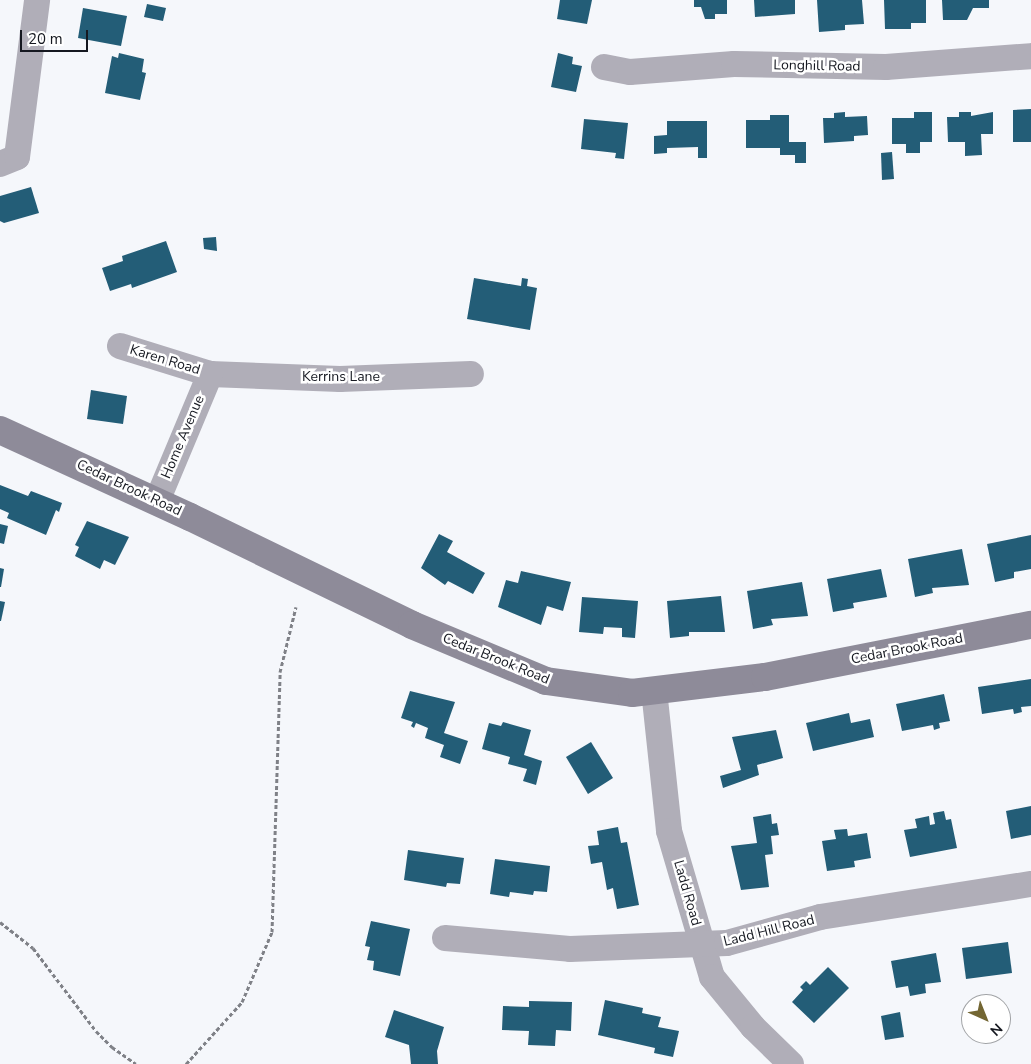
<!DOCTYPE html>
<style>
body{margin:0}
#map{position:relative;width:1031px;height:1064px;overflow:hidden;background:#f5f7fb;font-family:"Nunito Sans",sans-serif}
div>[style]{position:absolute}
[style*='--x']{left:calc(var(--x)*1px);top:calc(var(--y)*1px);width:calc(var(--w)*1px);rotate:calc(var(--a)*1deg)}
.building>*{inset:0;background:#235d77}
.path>*{height:3px;margin-top:-1.5px;transform-origin:0;background:repeating-linear-gradient(90deg,#7f8187 0 4px,transparent 0 6.5px)}
.street>*{height:26px;margin:-13px;padding:0 13px;transform-origin:13px;border-radius:13px;background:#b0aeb8}
.secondary>*{height:28px;margin:-14px;padding:0 14px;transform-origin:14px;border-radius:14px;background:#8e8b99}
span{translate:-50% -50%;white-space:nowrap;text-align:center;line-height:1.15;-webkit-text-stroke:5px #fff;paint-order:stroke}
.street-label{font-size:14px;color:#151820}
.north{position:absolute;left:961px;top:994px;width:50px;height:50px;box-sizing:border-box;background:#fff;border:1px solid #a1a3a6;border-radius:50%;rotate:136deg;font-size:14px;font-weight:700;line-height:20px;text-align:center;color:#151820}
.north::after{content:'';display:block;margin:auto;width:18px;height:22px;background:#736633;clip-path:polygon(50% 0,100% 100%,50% 72%,0 100%)}
.scale{position:absolute;left:20px;top:30px;width:68px;height:22px;box-sizing:border-box;border:2px solid #151820;border-top:0;padding-left:6px;font-size:15px;line-height:18px;white-space:nowrap;color:#151820;-webkit-text-stroke:4px #fff;paint-order:stroke}
</style>
<div id="map">
<div class="building">
<div style="clip-path:polygon(560px 0,592px 0,587px 24px,557px 19px)"></div>
<div style="clip-path:polygon(694px 0,727px 0,727px 14px,715px 14px,715px 19px,705px 19px,701px 7px,694px 7px)"></div>
<div style="clip-path:polygon(754px 0,795px 0,795px 14px,755px 17px)"></div>
<div style="clip-path:polygon(817px 0,862px 0,864px 24px,845px 25px,845px 30px,819px 32px)"></div>
<div style="clip-path:polygon(884px 0,926px 0,926px 23px,911px 23px,911px 29px,885px 29px)"></div>
<div style="clip-path:polygon(942px 0,989px 0,989px 8px,973px 8px,967px 20px,943px 20px)"></div>
<div style="clip-path:polygon(147px 4px,166px 8px,163px 21px,144px 17px)"></div>
<div style="clip-path:polygon(83px 8px,127px 16px,121px 46px,78px 38px)"></div>
<div style="clip-path:polygon(119px 53px,144px 59px,142px 72px,146px 73px,140px 100px,105px 93px,112px 56px,118px 58px)"></div>
<div style="clip-path:polygon(558px 53px,573px 57px,572px 64px,582px 66px,576px 92px,551px 87px)"></div>
<div style="clip-path:polygon(1031px 109px,1031px 142px,1013px 142px,1013px 110px)"></div>
<div style="clip-path:polygon(845px 112px,845px 117px,867px 116px,868px 135px,854px 136px,854px 141px,824px 143px,823px 118px,834px 118px,834px 113px)"></div>
<div style="clip-path:polygon(914px 112px,932px 112px,932px 142px,920px 142px,920px 153px,906px 153px,906px 144px,892px 144px,892px 118px,914px 118px)"></div>
<div style="clip-path:polygon(959px 112px,971px 112px,971px 116px,993px 112px,993px 134px,981px 134px,982px 155px,965px 156px,965px 142px,948px 142px,947px 117px,959px 117px)"></div>
<div style="clip-path:polygon(770px 115px,789px 115px,789px 142px,806px 142px,806px 163px,795px 163px,795px 155px,780px 155px,780px 148px,746px 148px,746px 120px,770px 120px)"></div>
<div style="clip-path:polygon(584px 119px,628px 123px,624px 159px,615px 158px,616px 153px,581px 149px)"></div>
<div style="clip-path:polygon(667px 121px,707px 121px,707px 158px,698px 158px,698px 147px,667px 148px,667px 153px,654px 154px,654px 136px,667px 135px)"></div>
<div style="clip-path:polygon(892px 152px,894px 179px,882px 180px,881px 153px)"></div>
<div style="clip-path:polygon(31px 187px,39px 213px,4px 223px,0 221px,0 196px)"></div>
<div style="clip-path:polygon(216px 237px,217px 251px,204px 249px,203px 238px)"></div>
<div style="clip-path:polygon(166px 241px,177px 272px,132px 288px,131px 284px,110px 291px,102px 268px,123px 261px,122px 256px)"></div>
<div style="clip-path:polygon(474px 278px,521px 286px,522px 278px,528px 279px,527px 286px,537px 288px,530px 330px,467px 319px)"></div>
<div style="clip-path:polygon(91px 390px,127px 396px,123px 424px,87px 419px)"></div>
<div style="clip-path:polygon(0 485px,28px 496px,31px 491px,62px 503px,59px 512px,56px 510px,46px 535px,7px 518px,9px 513px,0 509px)"></div>
<div style="clip-path:polygon(87px 521px,129px 537px,115px 565px,104px 560px,100px 569px,75px 556px,79px 547px,75px 545px)"></div>
<div style="clip-path:polygon(0 524px,8px 526px,4px 544px,0 543px)"></div>
<div style="clip-path:polygon(439px 534px,453px 541px,447px 552px,485px 573px,473px 594px,448px 581px,445px 585px,421px 568px)"></div>
<div style="clip-path:polygon(1031px 535px,1031px 569px,1014px 572px,1014px 578px,995px 582px,987px 544px)"></div>
<div style="clip-path:polygon(962px 549px,969px 585px,932px 588px,933px 593px,915px 597px,908px 559px)"></div>
<div style="clip-path:polygon(0 568px,4px 569px,1px 587px,0 587px)"></div>
<div style="clip-path:polygon(881px 569px,887px 597px,853px 603px,854px 608px,833px 612px,827px 579px)"></div>
<div style="clip-path:polygon(521px 571px,571px 582px,563px 611px,547px 606px,541px 625px,498px 607px,506px 580px,518px 583px)"></div>
<div style="clip-path:polygon(802px 582px,808px 616px,771px 619px,773px 625px,753px 629px,747px 591px)"></div>
<div style="clip-path:polygon(721px 596px,725px 632px,689px 632px,689px 636px,670px 638px,667px 601px)"></div>
<div style="clip-path:polygon(582px 597px,638px 601px,635px 638px,622px 637px,622px 628px,604px 627px,603px 634px,579px 632px)"></div>
<div style="clip-path:polygon(0 601px,5px 602px,1px 621px,0 621px)"></div>
<div style="clip-path:polygon(1031px 679px,1031px 706px,1021px 707px,1022px 712px,1014px 714px,1013px 709px,982px 714px,978px 687px)"></div>
<div style="clip-path:polygon(410px 691px,455px 702px,444px 733px,468px 741px,460px 764px,440px 757px,444px 745px,425px 738px,428px 728px,416px 723px,414px 728px,411px 726px,413px 722px,401px 718px)"></div>
<div style="clip-path:polygon(944px 694px,950px 721px,939px 723px,940px 728px,934px 730px,933px 725px,902px 731px,896px 704px)"></div>
<div style="clip-path:polygon(849px 713px,851px 723px,870px 719px,874px 737px,813px 751px,806px 723px)"></div>
<div style="clip-path:polygon(503px 722px,531px 730px,524px 755px,542px 761px,536px 785px,523px 781px,527px 769px,508px 764px,510px 757px,482px 749px,489px 723px,501px 726px)"></div>
<div style="clip-path:polygon(776px 730px,783px 758px,757px 765px,759px 775px,723px 788px,720px 776px,741px 770px,732px 737px)"></div>
<div style="clip-path:polygon(591px 742px,613px 778px,588px 794px,566px 757px)"></div>
<div style="clip-path:polygon(1031px 806px,1031px 835px,1011px 839px,1006px 811px)"></div>
<div style="clip-path:polygon(944px 811px,946px 820px,951px 819px,957px 848px,910px 857px,904px 830px,917px 828px,915px 819px,929px 816px,930px 825px,935px 824px,933px 813px)"></div>
<div style="clip-path:polygon(771px 814px,772px 824px,777px 823px,779px 835px,771px 836px,773px 854px,765px 855px,769px 887px,741px 890px,731px 846px,757px 843px,753px 817px)"></div>
<div style="clip-path:polygon(618px 827px,621px 843px,627px 842px,639px 905px,617px 909px,613px 888px,607px 890px,602px 862px,591px 864px,588px 846px,599px 845px,597px 831px)"></div>
<div style="clip-path:polygon(847px 829px,848px 836px,867px 833px,871px 858px,854px 861px,855px 867px,827px 871px,822px 841px,836px 839px,834px 830px)"></div>
<div style="clip-path:polygon(408px 850px,464px 858px,460px 884px,447px 883px,446px 887px,404px 880px)"></div>
<div style="clip-path:polygon(495px 859px,550px 866px,547px 892px,534px 891px,533px 895px,510px 892px,509px 897px,490px 894px)"></div>
<div style="clip-path:polygon(371px 921px,410px 929px,400px 976px,373px 970px,374px 961px,367px 960px,370px 947px,365px 946px)"></div>
<div style="clip-path:polygon(1008px 942px,1012px 973px,966px 979px,962px 948px)"></div>
<div style="clip-path:polygon(936px 953px,941px 982px,925px 984px,926px 993px,910px 996px,908px 986px,896px 988px,891px 961px)"></div>
<div style="clip-path:polygon(828px 967px,849px 988px,814px 1023px,792px 1002px,803px 990px,800px 987px,806px 981px,810px 985px)"></div>
<div style="clip-path:polygon(605px 1000px,643px 1008px,642px 1013px,661px 1017px,658px 1027px,679px 1031px,673px 1057px,654px 1053px,655px 1048px,598px 1035px)"></div>
<div style="clip-path:polygon(529px 1001px,572px 1002px,571px 1031px,556px 1030px,555px 1046px,528px 1045px,529px 1031px,502px 1030px,503px 1006px,529px 1007px)"></div>
<div style="clip-path:polygon(394px 1010px,444px 1027px,437px 1051px,438px 1064px,411px 1064px,409px 1045px,385px 1037px)"></div>
<div style="clip-path:polygon(900px 1012px,904px 1037px,885px 1040px,881px 1016px)"></div>
</div>
<div class="path">
<div style="--x:0;--y:922;--w:42;--a:38.2"></div>
<div style="--x:33;--y:948;--w:104;--a:52.8"></div>
<div style="--x:96;--y:1031;--w:23;--a:45"></div>
<div style="--x:112;--y:1047;--w:29;--a:35"></div>
<div style="--x:186;--y:1064;--w:84;--a:-47.9"></div>
<div style="--x:242;--y:1002;--w:76;--a:-66.8"></div>
<div style="--x:272;--y:932;--w:260;--a:-88.2"></div>
<div style="--x:280;--y:672;--w:67;--a:-76.2"></div>
</div>
<div class="street">
<div style="--x:604;--y:67;--w:26;--a:11"></div>
<div style="--x:630;--y:72;--w:104;--a:-4.4"></div>
<div style="--x:734;--y:64;--w:152;--a:1.1"></div>
<div style="--x:886;--y:67;--w:145;--a:-4.3"></div>
<div style="--x:0;--y:164;--w:18;--a:-22"></div>
<div style="--x:17;--y:157;--w:158;--a:-82.7"></div>
<div style="--x:120;--y:346;--w:94;--a:17.3"></div>
<div style="--x:210;--y:374;--w:130;--a:2.2"></div>
<div style="--x:340;--y:379;--w:131;--a:-2.2"></div>
<div style="--x:157;--y:501;--w:138;--a:-67.3"></div>
<div style="--x:654;--y:690;--w:142;--a:83.9"></div>
<div style="--x:669;--y:831;--w:152;--a:73.6"></div>
<div style="--x:712;--y:977;--w:65;--a:50.6"></div>
<div style="--x:753;--y:1027;--w:53;--a:44.2"></div>
<div style="--x:445;--y:938;--w:125;--a:5"></div>
<div style="--x:570;--y:949;--w:157;--a:-2.2"></div>
<div style="--x:727;--y:943;--w:97;--a:-15.6"></div>
<div style="--x:820;--y:917;--w:214;--a:-8.9"></div>
</div>
<div class="secondary">
<div style="--x:0;--y:430;--w:209;--a:24.6"></div>
<div style="--x:190;--y:517;--w:247;--a:25.9"></div>
<div style="--x:412;--y:625;--w:145;--a:22.7"></div>
<div style="--x:546;--y:681;--w:87;--a:7.9"></div>
<div style="--x:632;--y:693;--w:134;--a:-6.9"></div>
<div style="--x:765;--y:677;--w:271;--a:-11.1"></div>
</div>
<div class="street-label">
<span style="left:817px;top:66px;rotate:1deg">Longhill Road</span>
<span style="left:165px;top:360px;rotate:17deg">Karen Road</span>
<span style="left:341px;top:377px">Kerrins Lane</span>
<span style="left:183px;top:437px;rotate:-67deg">Home Avenue</span>
<span style="left:129px;top:488px;rotate:25deg">Cedar Brook Road</span>
<span style="left:907px;top:649px;rotate:-11deg">Cedar Brook Road</span>
<span style="left:496px;top:659px;rotate:22deg">Cedar Brook Road</span>
<span style="left:687px;top:893px;rotate:74deg">Ladd Road</span>
<span style="left:769px;top:931px;rotate:-14deg">Ladd Hill Road</span>
</div>
<div class="north">N</div>
<div class="scale">20 m</div>
</div>
